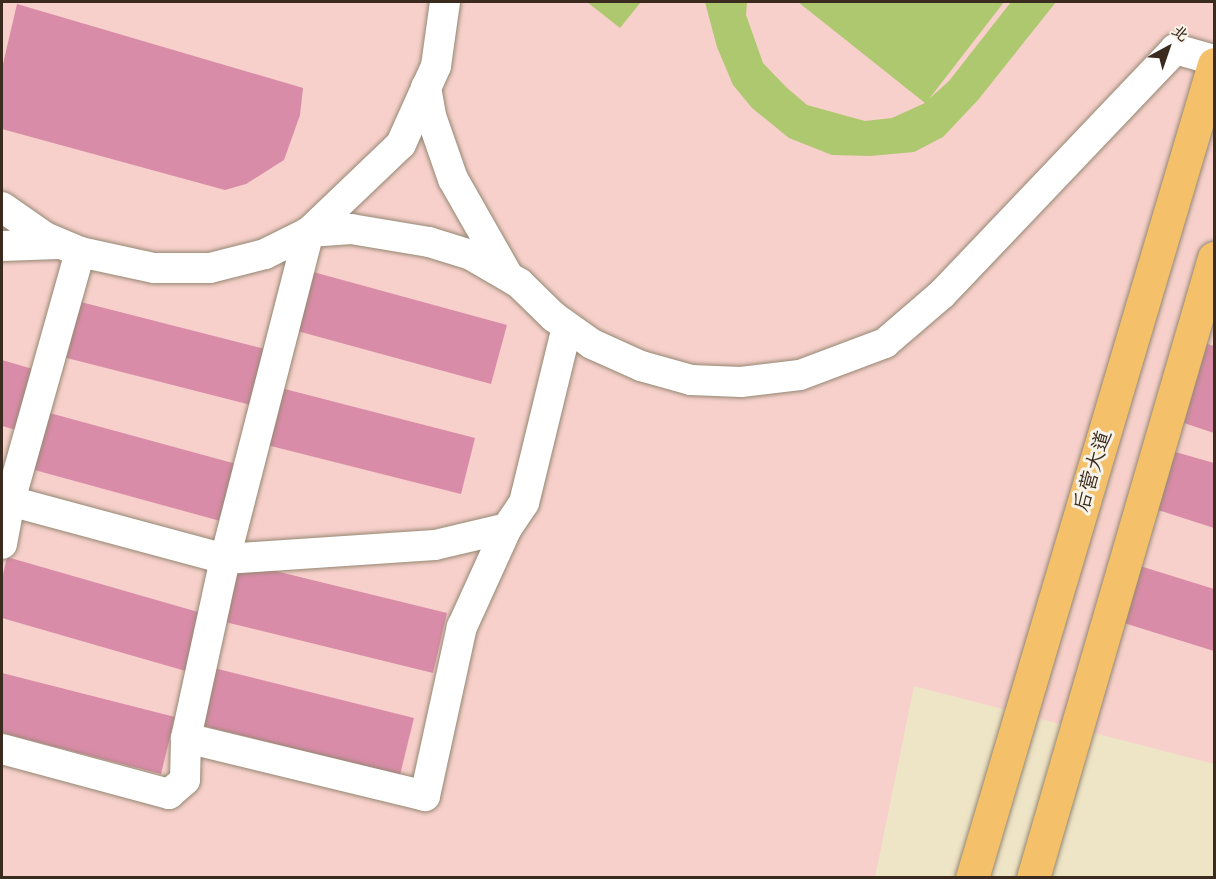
<!DOCTYPE html>
<meta charset="utf-8">
<style>
body{margin:0}
#map{position:relative;width:1216px;height:879px;overflow:hidden;background:#eee4c6;font-family:Mynerve,"LXGW WenKai TC",sans-serif}
div>[style]{position:absolute}
[style*='--x']{left:calc(var(--x)*1px);top:calc(var(--y)*1px);width:calc(var(--w)*1px);rotate:calc(var(--a)*1deg)}
.built>*{inset:0;background:#f7d0cb}
.green>*{inset:0;background:#adc86e}
.building>*{inset:0;background:#d98ca8}
.roads{filter:drop-shadow(0 0 2px #948772) drop-shadow(0 0 2px #948772)}
.minor>*{height:30px;margin:-15px;padding:0 15px;transform-origin:15px;border-radius:15px;background:#fff}
.major>*{height:33px;margin:-16.5px;padding:0 16.5px;transform-origin:16.5px;border-radius:16.5px;background:#f4c16a}
span{translate:-50% -50%;white-space:nowrap;text-align:center;line-height:1.15;-webkit-text-stroke:6px #f7f3e8;paint-order:stroke}
.street-label{font-size:21px;color:#3b2a1e}
.frame{position:absolute;inset:0;border:3px solid #3b2a1e;pointer-events:none}
.north{position:absolute;left:1138px;top:18px;width:60px;height:60px;-webkit-text-stroke:4px #f7f3e8;paint-order:stroke;rotate:40deg;font-size:16px;font-weight:700;line-height:24px;text-align:center;color:#3b2a1e}
.north::after{content:'';display:block;margin:auto;width:21px;height:27px;background:#3b2a1e;clip-path:polygon(50% 0,100% 100%,50% 72%,0 100%)}
</style>
<div id="map">
<div class="built">
<div style="clip-path:polygon(2px 2px,1214px 2px,1214px 764px,914px 686px,875px 877px,2px 878px)"></div>
</div>
<div class="green">
<div style="clip-path:polygon(587px 2px,641px 2px,620px 28px)"></div>
<div style="clip-path:polygon(705px 2px,747px 2px,746px 15px,763px 63px,786px 87px,807px 105px,865px 121px,892px 118px,925px 103px,798px 2px,1004px 2px,929px 99px,949px 81px,1011px 2px,1056px 2px,978px 100px,943px 137px,914px 152px,870px 156px,832px 155px,789px 138px,752px 108px,733px 85px,717px 47px)"></div>
</div>
<div class="building">
<div style="clip-path:polygon(17px 4px,303px 88px,300px 115px,284px 160px,246px 184px,225px 190px,2px 129px,2px 68px)"></div>
<div style="clip-path:polygon(306px 270px,507px 325px,491px 384px,290px 329px)"></div>
<div style="clip-path:polygon(73px 300px,265px 349px,251px 405px,59px 356px)"></div>
<div style="clip-path:polygon(1207px 344px,1214px 346px,1214px 433px,1184px 423px)"></div>
<div style="clip-path:polygon(2px 360px,36px 370px,20px 431px,2px 426px)"></div>
<div style="clip-path:polygon(277px 387px,475px 438px,461px 494px,263px 444px)"></div>
<div style="clip-path:polygon(46px 412px,240px 465px,224px 522px,31px 469px)"></div>
<div style="clip-path:polygon(1172px 451px,1214px 463px,1214px 528px,1155px 509px)"></div>
<div style="clip-path:polygon(7px 557px,205px 614px,189px 672px,2px 618px,2px 579px)"></div>
<div style="clip-path:polygon(239px 562px,447px 613px,433px 673px,225px 622px)"></div>
<div style="clip-path:polygon(1140px 566px,1214px 589px,1214px 651px,1124px 623px)"></div>
<div style="clip-path:polygon(210px 667px,414px 718px,400px 775px,196px 724px)"></div>
<div style="clip-path:polygon(2px 673px,175px 717px,161px 774px,2px 733px)"></div>
</div>
<div class="roads">
<div class="minor">
<div style="--x:426;--y:87;--w:29;--a:80"></div>
<div style="--x:431;--y:116;--w:67;--a:70.8"></div>
<div style="--x:453;--y:179;--w:109;--a:60.4"></div>
<div style="--x:2;--y:207;--w:52;--a:34.9"></div>
<div style="--x:45;--y:237;--w:38;--a:23"></div>
<div style="--x:80;--y:252;--w:76;--a:12.2"></div>
<div style="--x:154;--y:268;--w:56;--a:0"></div>
<div style="--x:210;--y:268;--w:57;--a:-14.3"></div>
<div style="--x:265;--y:254;--w:49;--a:-26.6"></div>
<div style="--x:309;--y:232;--w:42;--a:-4.1"></div>
<div style="--x:351;--y:229;--w:79;--a:9.5"></div>
<div style="--x:429;--y:242;--w:44;--a:17.2"></div>
<div style="--x:471;--y:255;--w:56;--a:30.3"></div>
<div style="--x:519;--y:283;--w:49;--a:44.2"></div>
<div style="--x:554;--y:317;--w:47;--a:35.4"></div>
<div style="--x:592;--y:344;--w:54;--a:24.2"></div>
<div style="--x:641;--y:366;--w:52;--a:15.6"></div>
<div style="--x:691;--y:380;--w:50;--a:2.3"></div>
<div style="--x:741;--y:382;--w:59;--a:-6.8"></div>
<div style="--x:800;--y:375;--w:91;--a:-20.6"></div>
<div style="--x:885;--y:343;--w:75;--a:-40.7"></div>
<div style="--x:942;--y:294;--w:338;--a:-46.4"></div>
<div style="--x:1175;--y:49;--w:41;--a:15.8"></div>
<div style="--x:2;--y:246;--w:56;--a:-2"></div>
<div style="--x:80;--y:252;--w:259;--a:105.7"></div>
<div style="--x:10;--y:501;--w:223;--a:15.1"></div>
<div style="--x:225;--y:559;--w:210;--a:-3.8"></div>
<div style="--x:435;--y:545;--w:74;--a:-13.3"></div>
<div style="--x:507;--y:528;--w:30;--a:-56"></div>
<div style="--x:524;--y:503;--w:181;--a:-76.3"></div>
<div style="--x:2;--y:544;--w:44;--a:-79.5"></div>
<div style="--x:186;--y:738;--w:246;--a:13.6"></div>
<div style="--x:425;--y:796;--w:173;--a:-77.7"></div>
<div style="--x:462;--y:627;--w:109;--a:-65.6"></div>
<div style="--x:2;--y:749;--w:173;--a:15.1"></div>
<div style="--x:169;--y:794;--w:21;--a:-41"></div>
<div style="--x:185;--y:780;--w:42;--a:-88.6"></div>
<div style="--x:186;--y:738;--w:183;--a:-77.7"></div>
<div style="--x:225;--y:559;--w:338;--a:-75.6"></div>
<div style="--x:309;--y:232;--w:127;--a:-43.7"></div>
<div style="--x:401;--y:144;--w:85;--a:-65.8"></div>
<div style="--x:436;--y:66;--w:65;--a:-82"></div>
</div>
<div class="major">
<div style="--x:972;--y:878;--w:849;--a:-73.44"></div>
<div style="--x:1033;--y:878;--w:646;--a:-73.73"></div>
</div>
</div>
<div class="street-label">
<span style="left:1093px;top:471px;rotate:-73deg">后营大道</span>
</div>
<div class="frame"></div>
<div class="north">北</div>
</div>
